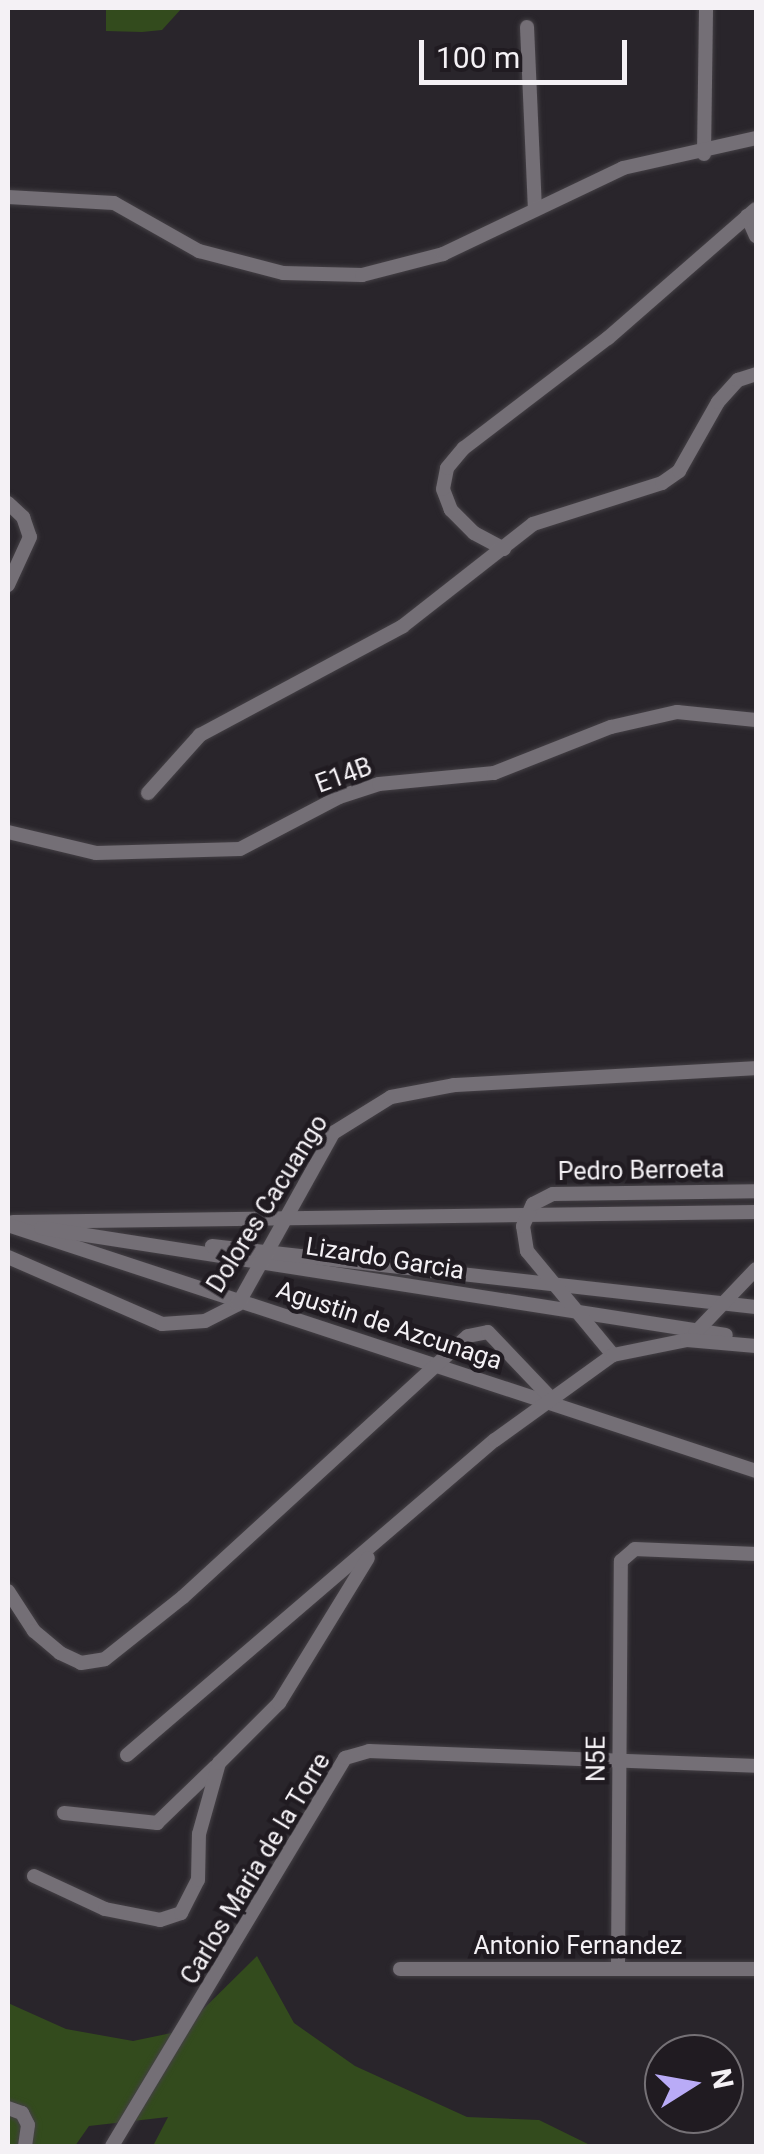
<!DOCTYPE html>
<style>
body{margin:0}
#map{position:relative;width:764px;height:2154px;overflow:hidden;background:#29252b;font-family:Roboto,sans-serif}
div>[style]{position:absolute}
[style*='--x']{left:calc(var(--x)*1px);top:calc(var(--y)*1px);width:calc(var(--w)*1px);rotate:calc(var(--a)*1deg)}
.green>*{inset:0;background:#334b1d}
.roads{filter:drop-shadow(0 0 2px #444045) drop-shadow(0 0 2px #444045)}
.minor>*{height:14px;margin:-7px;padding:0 7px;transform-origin:7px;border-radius:7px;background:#746f76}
span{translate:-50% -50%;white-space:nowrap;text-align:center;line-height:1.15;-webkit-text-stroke:9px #201b21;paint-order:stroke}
.street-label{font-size:25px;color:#f4f1f5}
.frame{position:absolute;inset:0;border:10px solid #f4f1f5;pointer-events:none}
.north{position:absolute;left:644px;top:2034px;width:100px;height:100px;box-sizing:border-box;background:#201b21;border:2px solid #757176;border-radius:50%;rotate:79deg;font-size:28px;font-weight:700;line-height:40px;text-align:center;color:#f4f1f5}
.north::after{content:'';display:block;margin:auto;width:35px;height:45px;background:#b9abf7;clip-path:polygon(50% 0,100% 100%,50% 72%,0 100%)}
.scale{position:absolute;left:419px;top:40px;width:208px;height:45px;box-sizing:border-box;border:5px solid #f4f1f5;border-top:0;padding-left:12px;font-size:30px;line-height:35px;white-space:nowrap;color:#f4f1f5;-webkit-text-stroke:8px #201b21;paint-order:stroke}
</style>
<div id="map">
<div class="green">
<div style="clip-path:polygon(106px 8px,182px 8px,162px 30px,142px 32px,106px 31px)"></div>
<div style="clip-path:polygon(257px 1956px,294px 2023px,355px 2066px,467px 2117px,539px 2120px,592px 2146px,153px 2146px,168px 2117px,89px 2126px,75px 2146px,8px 2146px,8px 2003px,66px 2029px,133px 2041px,181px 2031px)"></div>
</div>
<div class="roads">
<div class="minor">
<div style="--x:527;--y:27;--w:180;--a:87.5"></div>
<div style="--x:704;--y:154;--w:146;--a:-89.2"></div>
<div style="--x:8;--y:197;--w:106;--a:3.2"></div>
<div style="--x:114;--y:203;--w:98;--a:29.5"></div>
<div style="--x:199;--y:251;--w:87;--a:14.7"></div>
<div style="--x:283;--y:273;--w:79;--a:1.5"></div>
<div style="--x:362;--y:275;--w:84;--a:-14.5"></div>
<div style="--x:443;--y:254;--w:199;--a:-25.5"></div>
<div style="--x:623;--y:168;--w:136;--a:-12.7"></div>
<div style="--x:747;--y:216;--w:22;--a:66"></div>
<div style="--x:8;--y:503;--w:21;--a:43"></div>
<div style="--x:23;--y:517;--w:21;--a:71"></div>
<div style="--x:30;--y:537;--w:53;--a:114.6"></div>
<div style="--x:504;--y:549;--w:34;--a:-152"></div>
<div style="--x:474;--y:533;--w:33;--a:-135"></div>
<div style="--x:451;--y:510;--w:22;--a:-111"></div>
<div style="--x:443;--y:489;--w:21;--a:-79"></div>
<div style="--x:447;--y:468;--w:26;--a:-50"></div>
<div style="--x:464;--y:448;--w:181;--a:-37.4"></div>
<div style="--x:608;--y:338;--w:196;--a:-41.1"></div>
<div style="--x:148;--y:793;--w:78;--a:-48.1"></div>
<div style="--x:200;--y:735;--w:230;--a:-28.2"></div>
<div style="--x:403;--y:626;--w:165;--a:-38.1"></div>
<div style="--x:533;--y:524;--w:135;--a:-17.6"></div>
<div style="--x:662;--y:483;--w:21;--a:-35"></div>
<div style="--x:679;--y:471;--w:79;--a:-60.5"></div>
<div style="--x:718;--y:402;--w:30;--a:-48"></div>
<div style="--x:738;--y:380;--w:19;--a:-18"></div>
<div style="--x:8;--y:832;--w:90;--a:13.4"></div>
<div style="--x:96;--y:853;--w:144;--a:-1.6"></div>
<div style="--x:240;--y:849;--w:112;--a:-27.7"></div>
<div style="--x:339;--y:797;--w:42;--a:-18"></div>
<div style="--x:379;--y:784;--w:116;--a:-5.5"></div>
<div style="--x:494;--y:773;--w:126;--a:-21.5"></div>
<div style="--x:611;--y:727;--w:68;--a:-12.8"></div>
<div style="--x:677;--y:712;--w:79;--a:5.8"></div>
<div style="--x:13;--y:1222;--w:743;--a:-0.77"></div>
<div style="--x:8;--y:1225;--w:787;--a:18.2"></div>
<div style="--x:41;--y:1228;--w:693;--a:8.88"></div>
<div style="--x:212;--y:1246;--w:547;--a:6.4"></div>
<div style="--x:8;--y:1257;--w:168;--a:23.5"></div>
<div style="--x:162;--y:1324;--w:43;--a:-4"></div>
<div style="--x:205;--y:1321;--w:37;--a:-27"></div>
<div style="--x:238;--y:1304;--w:196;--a:-60.9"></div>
<div style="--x:333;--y:1133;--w:68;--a:-31.8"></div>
<div style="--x:391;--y:1097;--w:64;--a:-10.8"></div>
<div style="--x:454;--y:1085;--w:302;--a:-3.2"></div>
<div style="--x:695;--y:1333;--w:88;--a:-46.4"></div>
<div style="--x:613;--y:1355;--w:135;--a:-129.6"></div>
<div style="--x:527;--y:1251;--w:25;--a:-99"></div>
<div style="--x:523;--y:1226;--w:24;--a:-66"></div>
<div style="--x:533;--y:1204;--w:22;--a:-27"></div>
<div style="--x:553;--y:1194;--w:203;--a:-0.8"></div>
<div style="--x:8;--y:1591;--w:48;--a:57"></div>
<div style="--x:34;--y:1631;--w:34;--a:40"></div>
<div style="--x:60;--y:1653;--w:23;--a:25"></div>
<div style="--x:81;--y:1663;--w:24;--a:-9"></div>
<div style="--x:105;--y:1659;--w:100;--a:-38.5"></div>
<div style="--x:183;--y:1597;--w:386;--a:-42.5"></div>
<div style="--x:468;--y:1336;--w:20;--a:-11"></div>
<div style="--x:488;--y:1332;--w:88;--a:46.4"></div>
<div style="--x:127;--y:1755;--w:484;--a:-40.6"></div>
<div style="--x:495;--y:1440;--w:145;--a:-35.8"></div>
<div style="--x:613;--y:1355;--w:76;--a:-11.5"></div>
<div style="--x:687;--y:1340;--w:69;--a:5"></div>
<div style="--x:64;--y:1813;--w:94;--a:6.1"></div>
<div style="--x:157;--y:1823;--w:81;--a:-44"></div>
<div style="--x:34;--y:1876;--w:78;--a:24.9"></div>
<div style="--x:105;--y:1909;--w:56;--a:11.3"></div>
<div style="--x:160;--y:1920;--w:22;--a:-18"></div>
<div style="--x:181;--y:1913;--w:37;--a:-63"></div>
<div style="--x:198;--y:1880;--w:46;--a:-88.8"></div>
<div style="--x:199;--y:1834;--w:74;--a:-74.3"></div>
<div style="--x:219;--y:1763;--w:85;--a:-45"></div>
<div style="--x:279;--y:1703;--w:170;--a:-58.5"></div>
<div style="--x:618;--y:1967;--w:406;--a:-89.6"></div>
<div style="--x:621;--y:1561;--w:18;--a:-41"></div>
<div style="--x:635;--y:1549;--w:121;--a:2.4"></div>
<div style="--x:400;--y:1969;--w:356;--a:0"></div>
<div style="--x:8;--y:2108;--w:15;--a:20"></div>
<div style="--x:22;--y:2113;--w:13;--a:63"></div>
<div style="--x:28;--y:2125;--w:21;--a:98"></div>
<div style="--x:112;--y:2146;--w:453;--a:-59"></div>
<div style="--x:345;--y:1758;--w:25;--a:-16"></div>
<div style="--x:369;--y:1751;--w:387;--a:2.2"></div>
</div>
</div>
<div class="street-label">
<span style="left:344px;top:776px;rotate:-20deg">E14B</span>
<span style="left:641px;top:1171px;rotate:-1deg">Pedro Berroeta</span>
<span style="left:268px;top:1204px;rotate:-58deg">Dolores Cacuango</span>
<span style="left:385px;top:1259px;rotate:9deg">Lizardo Garcia</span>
<span style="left:389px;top:1326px;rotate:18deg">Agustin de Azcunaga</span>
<span style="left:597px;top:1759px;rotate:-90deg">N5E</span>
<span style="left:256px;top:1869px;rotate:-59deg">Carlos Maria de la Torre</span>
<span style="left:578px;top:1946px">Antonio Fernandez</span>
</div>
<div class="frame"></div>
<div class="north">N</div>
<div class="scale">100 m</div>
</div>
